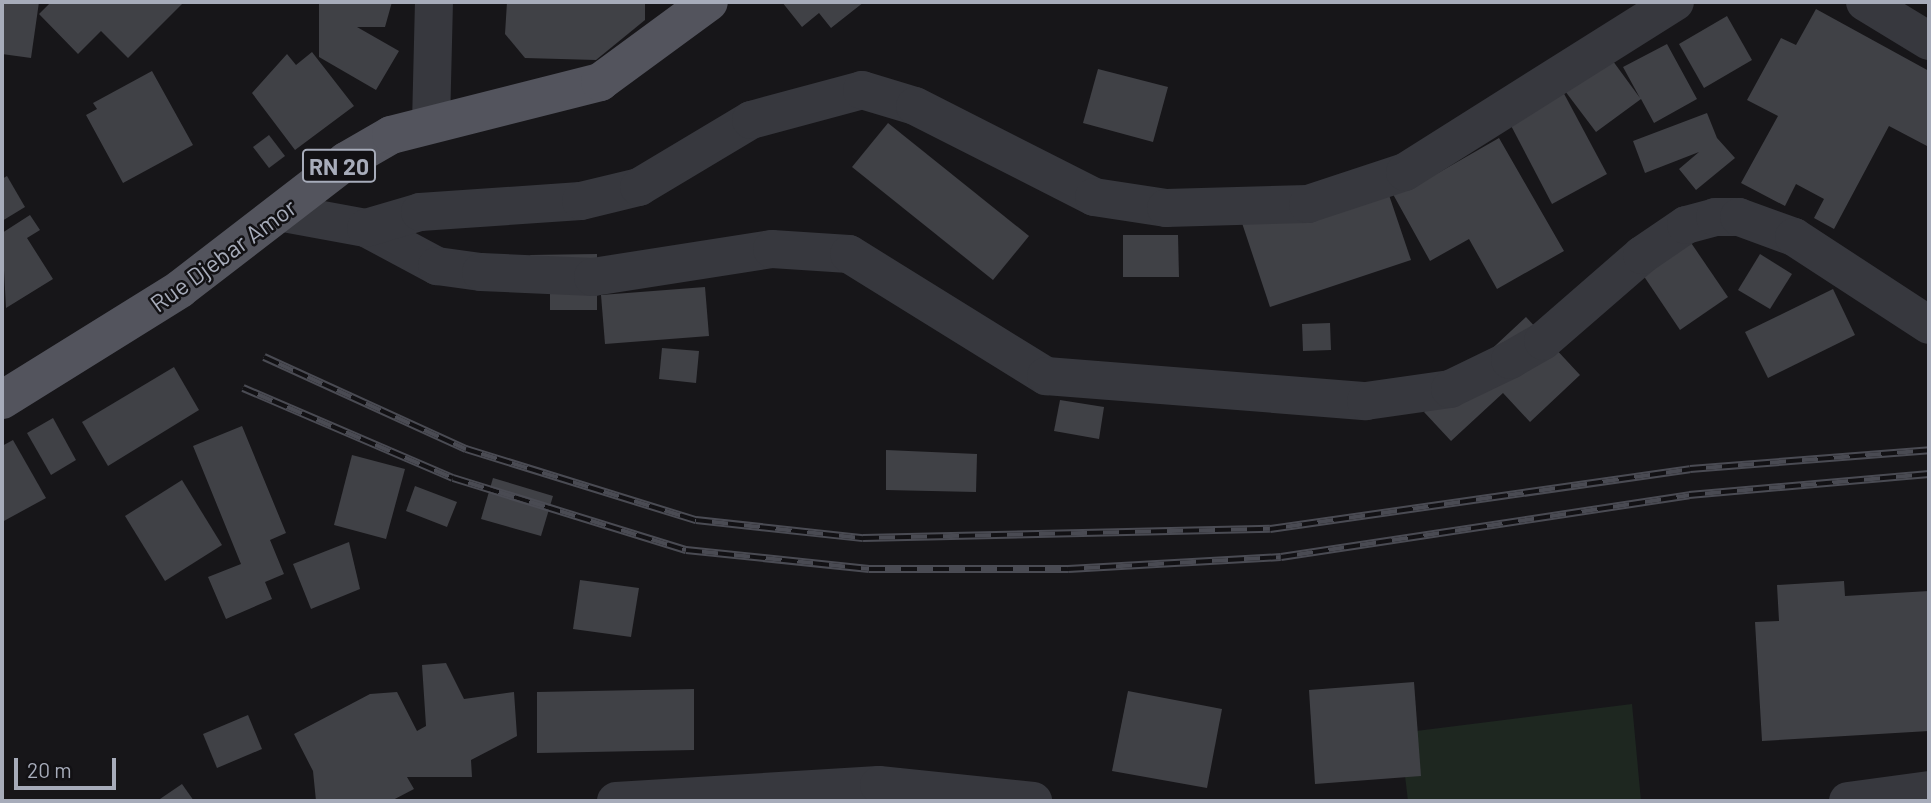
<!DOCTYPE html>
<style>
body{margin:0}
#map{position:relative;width:1931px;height:803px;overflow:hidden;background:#171619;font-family:Barlow,sans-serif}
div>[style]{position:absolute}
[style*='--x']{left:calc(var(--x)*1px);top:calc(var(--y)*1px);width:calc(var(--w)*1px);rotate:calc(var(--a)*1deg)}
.green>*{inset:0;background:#1e2720}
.building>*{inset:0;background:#404146}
.minor>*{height:38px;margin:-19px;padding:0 19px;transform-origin:19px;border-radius:19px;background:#37383e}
.tertiary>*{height:38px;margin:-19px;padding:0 19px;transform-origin:19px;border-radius:19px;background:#37383e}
.primary>*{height:38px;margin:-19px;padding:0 19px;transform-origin:19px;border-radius:19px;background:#53545d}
.rail>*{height:8px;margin-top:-4px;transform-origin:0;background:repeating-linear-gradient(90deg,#121114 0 16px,#4a4b53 0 32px);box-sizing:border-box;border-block:2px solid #4a4b53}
span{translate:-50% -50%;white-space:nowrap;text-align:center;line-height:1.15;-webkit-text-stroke:5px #121114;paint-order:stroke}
.shield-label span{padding:2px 5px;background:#121114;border:2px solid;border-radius:5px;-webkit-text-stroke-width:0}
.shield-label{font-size:23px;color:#a7acba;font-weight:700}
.street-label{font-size:24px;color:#a7acba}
.frame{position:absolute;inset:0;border:4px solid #a7acba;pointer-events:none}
.scale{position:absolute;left:14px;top:758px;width:102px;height:32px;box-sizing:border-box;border:4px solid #a7acba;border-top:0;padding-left:9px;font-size:21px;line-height:24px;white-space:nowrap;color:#a7acba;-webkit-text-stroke:5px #121114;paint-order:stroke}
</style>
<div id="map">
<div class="green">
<div style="clip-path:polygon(1632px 704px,1641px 801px,1408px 801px,1400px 733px)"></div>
</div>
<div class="building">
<div style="clip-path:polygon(2px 2px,39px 2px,31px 58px,2px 54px)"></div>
<div style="clip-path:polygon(51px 2px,184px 2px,128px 58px,101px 31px,78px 54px,39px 14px)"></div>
<div style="clip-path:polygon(319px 2px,392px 2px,385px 27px,357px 27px,399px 51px,376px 90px,319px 57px)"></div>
<div style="clip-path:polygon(507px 2px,645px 2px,645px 20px,596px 60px,525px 58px,505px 34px)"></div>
<div style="clip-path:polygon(782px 2px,864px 2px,831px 28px,819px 13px,802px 27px)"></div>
<div style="clip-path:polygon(1816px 9px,1929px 71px,1927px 146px,1889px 126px,1834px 229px,1814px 218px,1824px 199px,1796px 184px,1785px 206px,1741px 183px,1778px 116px,1747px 100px,1781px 38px,1796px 45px)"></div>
<div style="clip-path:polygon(1727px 16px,1752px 60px,1704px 88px,1679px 44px)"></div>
<div style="clip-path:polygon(1667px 44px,1697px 99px,1654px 123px,1641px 99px,1596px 132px,1565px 91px,1610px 57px,1640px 98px,1623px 67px)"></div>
<div style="clip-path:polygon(312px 52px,354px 106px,295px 150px,252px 93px,287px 54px,296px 65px)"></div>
<div style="clip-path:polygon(1098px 69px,1168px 87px,1153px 142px,1083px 123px)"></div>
<div style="clip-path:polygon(152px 71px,193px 145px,123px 183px,86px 115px,97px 109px,93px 103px)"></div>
<div style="clip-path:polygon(1561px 88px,1607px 174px,1552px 204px,1507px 118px)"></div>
<div style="clip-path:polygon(1707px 113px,1717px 138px,1735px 158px,1696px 190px,1679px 169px,1699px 152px,1645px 173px,1633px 141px)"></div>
<div style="clip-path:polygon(888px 123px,1029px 236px,993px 280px,852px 167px)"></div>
<div style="clip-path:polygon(269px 135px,285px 156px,269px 168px,253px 147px)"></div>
<div style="clip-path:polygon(1499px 138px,1564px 251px,1497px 289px,1469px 239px,1430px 261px,1389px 187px,1438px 173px)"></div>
<div style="clip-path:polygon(7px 176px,25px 207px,2px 221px,2px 179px)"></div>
<div style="clip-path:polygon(1388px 192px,1411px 260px,1270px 307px,1242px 223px)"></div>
<div style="clip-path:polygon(30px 215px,40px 230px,27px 238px,53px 279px,6px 308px,2px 233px)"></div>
<div style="clip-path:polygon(1685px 234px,1728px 297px,1680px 330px,1637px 266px)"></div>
<div style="clip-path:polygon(1123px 235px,1178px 235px,1179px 277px,1123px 277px)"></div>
<div style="clip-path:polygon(597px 254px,597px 310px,550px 310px,550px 291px,530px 255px)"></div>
<div style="clip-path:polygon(1760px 254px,1792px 274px,1770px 309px,1738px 290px)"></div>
<div style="clip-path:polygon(705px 287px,709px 336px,605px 344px,601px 295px)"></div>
<div style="clip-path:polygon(1833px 289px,1855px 335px,1768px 378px,1745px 332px)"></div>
<div style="clip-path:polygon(1526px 317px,1580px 375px,1530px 422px,1503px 393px,1451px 441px,1424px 412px)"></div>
<div style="clip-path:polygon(1330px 323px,1331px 350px,1303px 351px,1302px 324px)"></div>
<div style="clip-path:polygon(662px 348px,699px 351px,696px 383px,659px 379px)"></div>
<div style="clip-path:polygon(174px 367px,199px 410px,108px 466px,82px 422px)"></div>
<div style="clip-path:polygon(1060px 400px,1104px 407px,1099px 439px,1054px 431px)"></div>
<div style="clip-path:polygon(53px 418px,76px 460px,51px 475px,27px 433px)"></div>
<div style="clip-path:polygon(242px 426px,286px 533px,270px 540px,284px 574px,265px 582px,272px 599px,226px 619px,208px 577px,241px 564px,193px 446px)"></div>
<div style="clip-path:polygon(13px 440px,46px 498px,2px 522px,2px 446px)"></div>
<div style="clip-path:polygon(886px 450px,977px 454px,976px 492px,886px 490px)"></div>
<div style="clip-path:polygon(352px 455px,405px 469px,386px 539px,334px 525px)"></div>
<div style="clip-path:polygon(493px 478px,553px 496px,541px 536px,481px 519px)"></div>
<div style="clip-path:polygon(182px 480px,222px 545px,165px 581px,125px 516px)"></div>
<div style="clip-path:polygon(415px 486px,457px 502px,447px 527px,406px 511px)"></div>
<div style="clip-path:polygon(349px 542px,360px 589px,311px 609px,293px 564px)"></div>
<div style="clip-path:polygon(580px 580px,639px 588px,631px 637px,573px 629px)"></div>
<div style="clip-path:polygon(1844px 581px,1845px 596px,1929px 591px,1929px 731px,1762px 741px,1755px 622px,1779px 621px,1777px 585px)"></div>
<div style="clip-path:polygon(446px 663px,464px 699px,514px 692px,517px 736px,471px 760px,472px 777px,407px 777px,414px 789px,391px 801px,316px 801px,313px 771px,294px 734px,370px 694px,397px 692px,417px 731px,426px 726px,422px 665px)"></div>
<div style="clip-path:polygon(1414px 682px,1421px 776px,1315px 784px,1309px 690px)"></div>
<div style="clip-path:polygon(694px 689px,694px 750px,537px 753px,537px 692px)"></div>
<div style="clip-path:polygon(1128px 691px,1222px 709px,1207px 788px,1112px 771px)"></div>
<div style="clip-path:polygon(248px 715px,262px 749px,217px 768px,203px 734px)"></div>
<div style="clip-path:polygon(182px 784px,194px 801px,157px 801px)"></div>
</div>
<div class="minor">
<div style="--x:431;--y:124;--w:122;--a:-88.6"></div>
<div style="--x:366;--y:228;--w:81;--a:28.2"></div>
<div style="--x:437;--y:266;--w:44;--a:7.8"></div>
<div style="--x:481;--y:272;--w:112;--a:2.6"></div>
<div style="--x:593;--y:277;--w:181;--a:-8.9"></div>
<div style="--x:772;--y:249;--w:77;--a:3.7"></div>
<div style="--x:849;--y:254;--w:232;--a:31.8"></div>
<div style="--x:1046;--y:376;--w:321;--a:4.5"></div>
<div style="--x:1366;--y:401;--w:85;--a:-8.1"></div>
<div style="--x:1450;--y:389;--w:67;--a:-25.8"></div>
<div style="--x:1510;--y:360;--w:38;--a:-30"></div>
<div style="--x:1543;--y:341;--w:131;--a:-41"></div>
<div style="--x:1642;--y:255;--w:53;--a:-34.3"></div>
<div style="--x:1686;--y:225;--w:30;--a:-15"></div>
<div style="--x:1715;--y:217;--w:24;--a:0"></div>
<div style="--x:1739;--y:217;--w:59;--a:20"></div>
<div style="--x:1794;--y:237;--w:161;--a:33.1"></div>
<div style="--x:616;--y:801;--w:263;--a:-3.5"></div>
<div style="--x:879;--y:785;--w:155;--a:5.9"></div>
<div style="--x:1848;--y:801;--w:82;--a:-7.7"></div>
</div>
<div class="tertiary">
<div style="--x:1865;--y:2;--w:75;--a:31.4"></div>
<div style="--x:284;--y:213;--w:83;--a:10.4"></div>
<div style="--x:366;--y:228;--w:56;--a:-16.5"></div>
<div style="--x:420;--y:212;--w:161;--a:-3.9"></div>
<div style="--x:581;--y:201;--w:60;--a:-13.6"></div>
<div style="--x:639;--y:187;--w:131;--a:-30.9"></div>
<div style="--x:751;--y:120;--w:115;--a:-15.1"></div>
<div style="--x:862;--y:90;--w:55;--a:16.8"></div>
<div style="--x:915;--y:106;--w:201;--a:26.9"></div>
<div style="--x:1094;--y:197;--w:73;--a:8.7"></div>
<div style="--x:1166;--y:208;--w:142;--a:-1.6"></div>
<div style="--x:1308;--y:204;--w:102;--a:-18.3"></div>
<div style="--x:1405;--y:172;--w:319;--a:-32.2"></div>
</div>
<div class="primary">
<div style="--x:2;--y:400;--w:210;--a:-31.9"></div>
<div style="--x:180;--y:289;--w:210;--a:-37.6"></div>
<div style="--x:346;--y:161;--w:52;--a:-30"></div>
<div style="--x:391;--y:135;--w:216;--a:-14.2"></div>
<div style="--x:600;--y:82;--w:135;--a:-36.3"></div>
</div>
<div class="rail">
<div style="--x:264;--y:357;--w:222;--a:24.5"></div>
<div style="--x:466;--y:449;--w:241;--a:17.2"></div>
<div style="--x:696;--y:520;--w:168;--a:6.2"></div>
<div style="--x:863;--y:538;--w:407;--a:-1.3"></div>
<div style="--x:1270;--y:529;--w:424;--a:-8.1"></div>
<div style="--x:1690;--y:469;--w:240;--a:-4.5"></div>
<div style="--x:243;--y:388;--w:228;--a:23.2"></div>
<div style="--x:453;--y:478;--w:244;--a:17.2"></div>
<div style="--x:686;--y:550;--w:184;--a:5.9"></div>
<div style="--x:869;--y:569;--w:199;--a:0"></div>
<div style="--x:1068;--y:569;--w:213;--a:-3.2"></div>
<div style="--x:1281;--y:557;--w:413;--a:-8.6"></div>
<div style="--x:1689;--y:495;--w:241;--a:-5"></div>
</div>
<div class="shield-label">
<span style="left:339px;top:166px">RN 20</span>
</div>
<div class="street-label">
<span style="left:223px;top:255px;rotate:-36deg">Rue Djebar Amor</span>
</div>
<div class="frame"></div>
<div class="scale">20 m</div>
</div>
